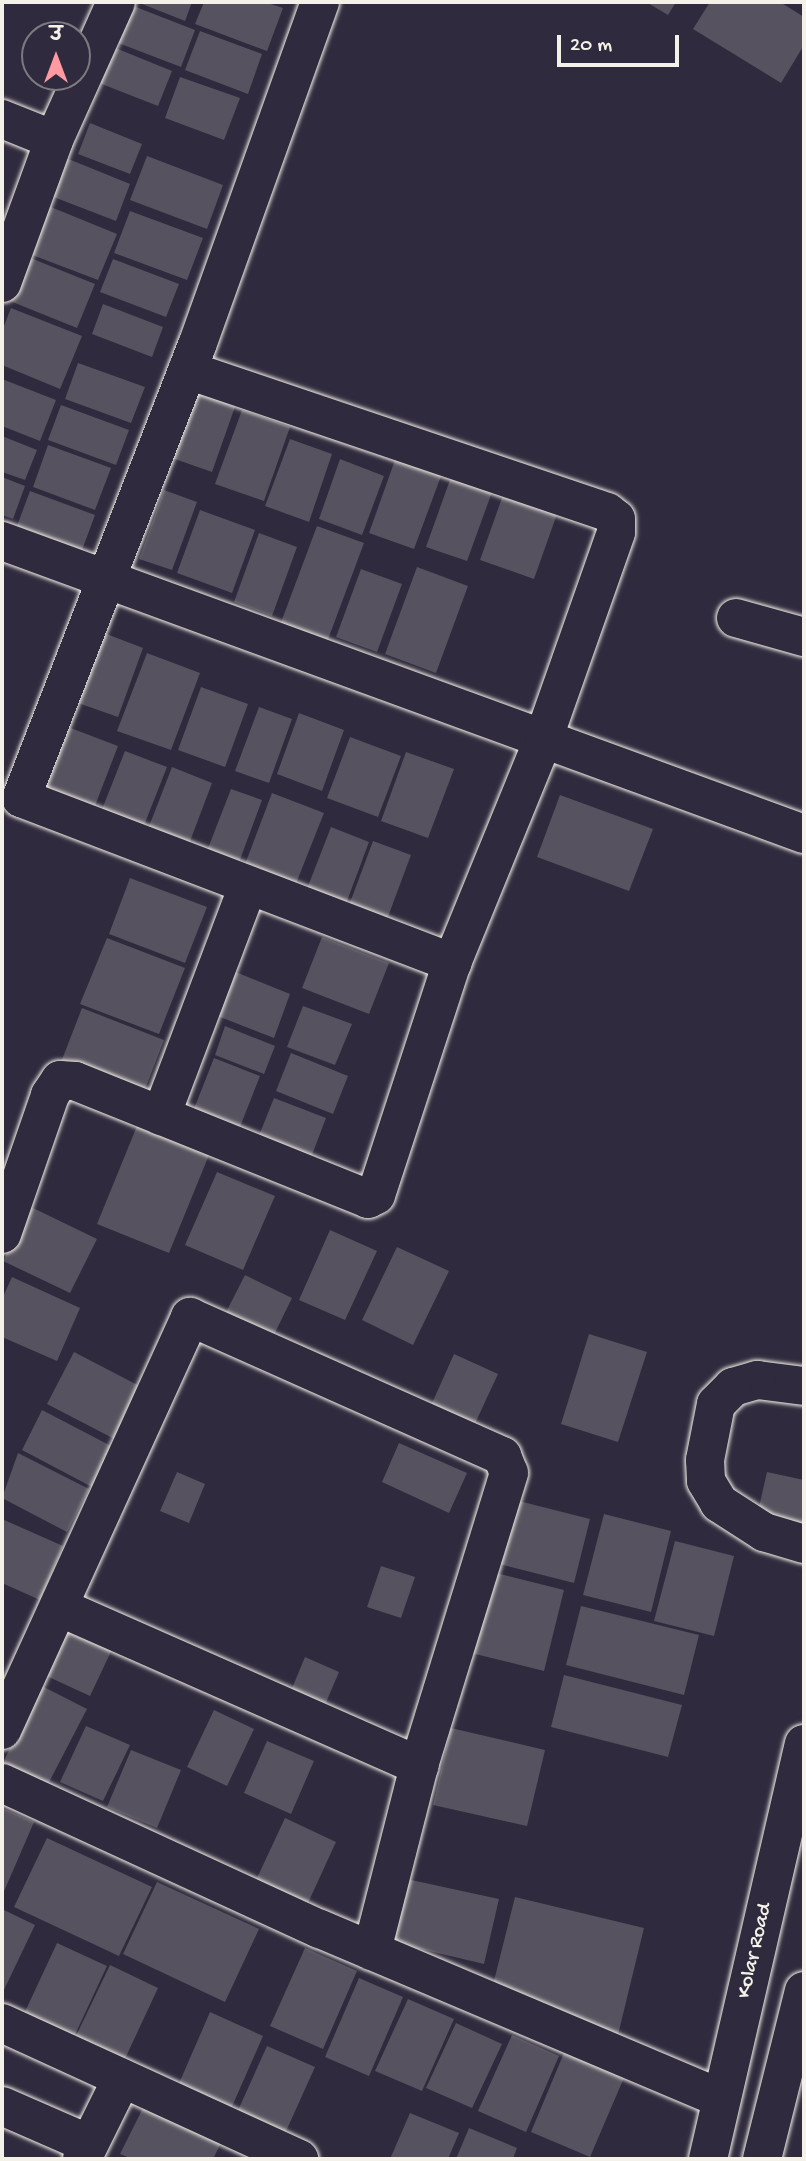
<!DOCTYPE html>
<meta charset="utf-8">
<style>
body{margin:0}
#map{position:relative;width:806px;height:2161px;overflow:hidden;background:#2f2a3d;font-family:"Gochi Hand","Playpen Sans Deva",sans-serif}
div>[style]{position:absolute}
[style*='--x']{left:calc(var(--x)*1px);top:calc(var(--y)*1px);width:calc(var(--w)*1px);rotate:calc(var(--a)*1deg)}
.building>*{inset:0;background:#56525f}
.roads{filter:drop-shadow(0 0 2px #f4f1e8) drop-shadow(0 0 2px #f4f1e8)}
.minor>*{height:38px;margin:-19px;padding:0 19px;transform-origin:19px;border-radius:19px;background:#2f2a3d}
.major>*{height:38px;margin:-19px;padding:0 19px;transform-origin:19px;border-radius:19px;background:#2f2a3d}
span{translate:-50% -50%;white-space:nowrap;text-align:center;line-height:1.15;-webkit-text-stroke:5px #2f2a3d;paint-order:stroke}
.street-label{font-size:21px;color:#f4f1e8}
.frame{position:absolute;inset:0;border:4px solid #f4f1e8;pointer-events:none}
.north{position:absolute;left:21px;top:21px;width:70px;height:70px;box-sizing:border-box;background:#2f2a3d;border:2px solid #7e7a81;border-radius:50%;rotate:0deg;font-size:19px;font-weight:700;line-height:28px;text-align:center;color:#f4f1e8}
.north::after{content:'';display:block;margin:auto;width:24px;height:32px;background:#ff9aa2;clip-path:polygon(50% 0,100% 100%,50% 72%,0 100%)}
.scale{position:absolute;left:557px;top:35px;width:122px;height:32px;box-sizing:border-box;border:4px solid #f4f1e8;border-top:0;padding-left:9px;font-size:21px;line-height:24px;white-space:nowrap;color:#f4f1e8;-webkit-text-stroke:5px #2f2a3d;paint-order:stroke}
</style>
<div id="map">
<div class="building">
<div style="clip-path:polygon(123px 2px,195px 30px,181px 67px,108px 39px)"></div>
<div style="clip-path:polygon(137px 2px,192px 2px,185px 21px)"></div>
<div style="clip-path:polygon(204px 2px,265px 2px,283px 8px,267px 51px,195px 24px)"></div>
<div style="clip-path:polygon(646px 2px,676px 2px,668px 15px)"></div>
<div style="clip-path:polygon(710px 2px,780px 2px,804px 17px,804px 45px,781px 83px,693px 29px)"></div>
<div style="clip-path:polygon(200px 31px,262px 54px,248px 94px,185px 70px)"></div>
<div style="clip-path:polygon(108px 45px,172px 71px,158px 106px,94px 81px)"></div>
<div style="clip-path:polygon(180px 77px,240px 98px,224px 140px,165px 118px)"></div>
<div style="clip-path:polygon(90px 123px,142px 144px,130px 174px,78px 154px)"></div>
<div style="clip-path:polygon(147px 156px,223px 185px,207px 229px,130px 200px)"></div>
<div style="clip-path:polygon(66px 158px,130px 184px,116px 221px,51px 196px)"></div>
<div style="clip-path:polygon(46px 205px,117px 234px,98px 280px,27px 253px)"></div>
<div style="clip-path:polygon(130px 211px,203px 238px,187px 280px,114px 253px)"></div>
<div style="clip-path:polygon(28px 257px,95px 284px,77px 328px,10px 301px)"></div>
<div style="clip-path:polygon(113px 259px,179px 284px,166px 317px,100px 292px)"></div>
<div style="clip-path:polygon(103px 304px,163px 327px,152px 357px,92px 334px)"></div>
<div style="clip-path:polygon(11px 308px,82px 336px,60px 389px,2px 365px,2px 331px)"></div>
<div style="clip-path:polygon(78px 363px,145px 387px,131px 423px,65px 399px)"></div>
<div style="clip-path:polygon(2px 379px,56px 400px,40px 441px,2px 426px)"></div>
<div style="clip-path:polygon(197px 386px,237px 401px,212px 472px,172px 458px)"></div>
<div style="clip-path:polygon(61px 405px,129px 430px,116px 465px,48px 440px)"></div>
<div style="clip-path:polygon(242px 410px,290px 427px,264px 501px,215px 484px)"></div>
<div style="clip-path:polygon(2px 436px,37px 450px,25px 480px,2px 472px)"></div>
<div style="clip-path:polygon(290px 439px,332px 454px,309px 522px,265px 506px)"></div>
<div style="clip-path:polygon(48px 445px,111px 468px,95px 510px,33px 487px)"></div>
<div style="clip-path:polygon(340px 459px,384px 476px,362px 535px,319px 519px)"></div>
<div style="clip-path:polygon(395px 460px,441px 476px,414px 549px,369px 533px)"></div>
<div style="clip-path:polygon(2px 477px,25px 486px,13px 519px,2px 515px)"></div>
<div style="clip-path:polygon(451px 477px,492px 492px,467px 561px,426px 547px)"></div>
<div style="clip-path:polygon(164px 490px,197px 502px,172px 570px,139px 559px)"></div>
<div style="clip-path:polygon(30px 491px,95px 515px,82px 550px,17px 526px)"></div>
<div style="clip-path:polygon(503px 495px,557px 514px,534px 579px,480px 560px)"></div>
<div style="clip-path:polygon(200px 510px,255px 530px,232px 593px,177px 573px)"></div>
<div style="clip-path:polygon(317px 526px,364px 543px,327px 642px,280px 625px)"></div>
<div style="clip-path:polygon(259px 533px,297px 547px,272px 616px,234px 602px)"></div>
<div style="clip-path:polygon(417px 567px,468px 586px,436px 673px,385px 654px)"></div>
<div style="clip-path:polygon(361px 569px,402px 584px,377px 652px,336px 637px)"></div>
<div style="clip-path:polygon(104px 633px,143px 648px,118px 717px,78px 703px)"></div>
<div style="clip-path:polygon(147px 653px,200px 673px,171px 750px,117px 731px)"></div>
<div style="clip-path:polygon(201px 687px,248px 704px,225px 767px,178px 750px)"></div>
<div style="clip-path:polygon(259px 707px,292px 719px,269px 783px,235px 771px)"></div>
<div style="clip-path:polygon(299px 713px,344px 730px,322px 791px,277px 774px)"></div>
<div style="clip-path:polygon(68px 727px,118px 746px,93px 811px,43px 792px)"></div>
<div style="clip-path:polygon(350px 737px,401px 756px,378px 817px,327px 798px)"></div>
<div style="clip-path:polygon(125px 751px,167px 767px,143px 828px,101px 812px)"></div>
<div style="clip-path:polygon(406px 752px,454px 769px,428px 838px,381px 821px)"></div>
<div style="clip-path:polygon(172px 767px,212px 783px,189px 844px,148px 829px)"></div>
<div style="clip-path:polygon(231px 789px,262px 800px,237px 868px,205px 856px)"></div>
<div style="clip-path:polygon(272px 793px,324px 813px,295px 886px,244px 867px)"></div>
<div style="clip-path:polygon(560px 795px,653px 829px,629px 891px,537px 857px)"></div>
<div style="clip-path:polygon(331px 827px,369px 842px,344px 909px,305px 894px)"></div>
<div style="clip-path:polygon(373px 841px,411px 855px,386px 922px,348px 908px)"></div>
<div style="clip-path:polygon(130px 878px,207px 907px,185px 963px,109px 934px)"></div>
<div style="clip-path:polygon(322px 937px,389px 963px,369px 1014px,302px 988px)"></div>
<div style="clip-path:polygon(107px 938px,185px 968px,159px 1034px,80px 1004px)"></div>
<div style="clip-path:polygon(233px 971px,290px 994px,274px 1038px,215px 1015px)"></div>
<div style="clip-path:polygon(303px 1006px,352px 1024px,335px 1065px,287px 1047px)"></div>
<div style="clip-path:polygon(82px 1008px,164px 1040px,140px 1102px,58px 1070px)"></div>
<div style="clip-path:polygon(225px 1026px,275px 1046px,264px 1074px,215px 1055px)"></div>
<div style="clip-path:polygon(291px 1053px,348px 1076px,333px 1114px,276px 1091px)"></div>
<div style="clip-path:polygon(214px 1058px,260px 1076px,234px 1142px,188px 1124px)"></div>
<div style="clip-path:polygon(274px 1098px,326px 1118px,307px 1168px,254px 1148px)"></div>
<div style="clip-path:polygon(137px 1126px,209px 1155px,169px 1253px,97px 1224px)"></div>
<div style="clip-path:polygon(217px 1172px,275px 1196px,243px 1270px,185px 1245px)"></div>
<div style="clip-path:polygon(31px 1207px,97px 1239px,70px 1293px,3px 1261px)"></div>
<div style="clip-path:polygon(330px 1230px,377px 1251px,345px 1320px,299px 1300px)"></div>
<div style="clip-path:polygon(397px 1247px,449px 1271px,413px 1345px,362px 1320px)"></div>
<div style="clip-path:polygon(245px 1275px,292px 1298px,268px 1347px,220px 1324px)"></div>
<div style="clip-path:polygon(12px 1277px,80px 1308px,57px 1361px,2px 1337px,2px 1299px)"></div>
<div style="clip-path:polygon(589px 1334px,647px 1352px,618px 1442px,561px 1424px)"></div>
<div style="clip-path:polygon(74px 1352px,151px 1392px,124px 1444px,47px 1404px)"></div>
<div style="clip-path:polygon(454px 1354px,498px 1374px,472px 1430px,429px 1410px)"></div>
<div style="clip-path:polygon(42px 1410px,115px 1448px,94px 1488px,22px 1450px)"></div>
<div style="clip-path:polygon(399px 1443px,467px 1473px,449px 1513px,382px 1482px)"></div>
<div style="clip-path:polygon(18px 1453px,89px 1489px,67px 1532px,2px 1498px)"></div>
<div style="clip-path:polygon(177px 1472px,205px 1484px,189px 1523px,160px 1511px)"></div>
<div style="clip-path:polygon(767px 1472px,804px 1480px,804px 1527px,757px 1516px)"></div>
<div style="clip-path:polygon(511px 1499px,590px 1519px,574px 1583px,495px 1563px)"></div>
<div style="clip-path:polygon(604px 1514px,671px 1531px,651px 1612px,583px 1595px)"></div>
<div style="clip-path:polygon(2px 1519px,63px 1546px,40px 1600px,2px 1583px)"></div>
<div style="clip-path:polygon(675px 1541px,734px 1556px,714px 1636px,654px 1621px)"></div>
<div style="clip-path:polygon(381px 1566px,415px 1577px,401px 1618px,367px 1607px)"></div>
<div style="clip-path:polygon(492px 1572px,564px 1590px,544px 1671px,471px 1653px)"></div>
<div style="clip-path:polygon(581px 1606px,699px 1635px,684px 1695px,566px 1665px)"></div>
<div style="clip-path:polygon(67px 1618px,116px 1641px,90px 1696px,40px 1673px)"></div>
<div style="clip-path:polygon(305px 1657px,339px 1672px,322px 1712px,288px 1698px)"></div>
<div style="clip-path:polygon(564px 1675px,682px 1705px,668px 1757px,551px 1727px)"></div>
<div style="clip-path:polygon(40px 1685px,87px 1709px,46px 1788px,2px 1765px)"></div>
<div style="clip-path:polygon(214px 1710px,254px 1729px,227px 1786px,187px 1767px)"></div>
<div style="clip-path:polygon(86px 1726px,130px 1745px,103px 1801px,60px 1782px)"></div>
<div style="clip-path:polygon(451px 1728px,545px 1750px,527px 1826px,433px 1805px)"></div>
<div style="clip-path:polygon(267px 1741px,314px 1761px,291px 1814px,244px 1793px)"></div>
<div style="clip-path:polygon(131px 1750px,181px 1770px,157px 1828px,107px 1807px)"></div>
<div style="clip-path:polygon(2px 1808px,34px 1822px,2px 1896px)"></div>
<div style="clip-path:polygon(285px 1818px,336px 1842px,302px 1916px,250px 1893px)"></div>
<div style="clip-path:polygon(47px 1838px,152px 1887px,119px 1956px,14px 1907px)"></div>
<div style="clip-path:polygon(402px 1878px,499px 1899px,484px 1964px,387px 1941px)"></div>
<div style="clip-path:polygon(157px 1882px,259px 1929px,225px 2002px,123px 1954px)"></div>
<div style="clip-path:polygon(515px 1897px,644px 1928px,617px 2039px,491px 1993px)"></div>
<div style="clip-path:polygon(2px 1909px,35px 1925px,2px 1994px)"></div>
<div style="clip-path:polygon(57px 1943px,107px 1966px,73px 2039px,23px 2016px)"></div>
<div style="clip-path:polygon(305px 1948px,357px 1971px,323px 2049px,270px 2026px)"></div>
<div style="clip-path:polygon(110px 1965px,158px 1988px,123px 2063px,74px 2040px)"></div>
<div style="clip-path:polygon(359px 1978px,403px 1997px,369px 2076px,325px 2057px)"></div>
<div style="clip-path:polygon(408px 1999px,454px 2019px,422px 2091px,375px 2071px)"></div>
<div style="clip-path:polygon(210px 2012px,263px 2036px,230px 2111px,177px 2088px)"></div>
<div style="clip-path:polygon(456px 2023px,502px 2044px,472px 2108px,426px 2088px)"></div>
<div style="clip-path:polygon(512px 2035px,559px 2056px,526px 2132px,478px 2111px)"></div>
<div style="clip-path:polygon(267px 2046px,315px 2067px,283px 2138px,235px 2117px)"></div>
<div style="clip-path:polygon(566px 2048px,626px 2073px,590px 2157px,531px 2132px)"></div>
<div style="clip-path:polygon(149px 2096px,226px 2133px,213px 2159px,132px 2159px,120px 2154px)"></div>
<div style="clip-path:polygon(410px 2113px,459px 2133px,448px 2159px,390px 2159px)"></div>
<div style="clip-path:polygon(469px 2128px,517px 2148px,513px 2159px,456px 2159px)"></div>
</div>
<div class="roads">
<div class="minor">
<div style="--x:320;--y:2;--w:364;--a:109.7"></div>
<div style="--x:197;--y:345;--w:486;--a:111.2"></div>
<div style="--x:21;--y:798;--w:462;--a:20.9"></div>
<div style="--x:2;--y:119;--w:56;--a:22"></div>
<div style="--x:2;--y:283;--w:152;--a:-70"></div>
<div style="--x:54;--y:140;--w:151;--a:-65.8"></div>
<div style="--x:2;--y:541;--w:854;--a:20.07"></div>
<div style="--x:736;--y:618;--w:71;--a:15.6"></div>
<div style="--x:161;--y:1116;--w:246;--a:-69.3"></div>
<div style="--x:2;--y:1234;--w:147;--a:-70.9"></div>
<div style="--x:50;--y:1095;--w:18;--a:-56"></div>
<div style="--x:60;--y:1080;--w:15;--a:4"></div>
<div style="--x:75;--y:1081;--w:316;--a:21.9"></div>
<div style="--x:368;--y:1199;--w:9;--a:-27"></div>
<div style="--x:376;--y:1195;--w:244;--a:-71.9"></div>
<div style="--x:452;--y:963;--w:244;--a:-67.8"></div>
<div style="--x:544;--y:737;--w:217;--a:-70.6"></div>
<div style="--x:616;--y:532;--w:13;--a:-90"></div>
<div style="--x:616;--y:519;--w:11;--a:-142"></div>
<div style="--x:607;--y:512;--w:443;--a:-161.3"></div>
<div style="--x:804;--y:1386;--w:47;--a:-172.7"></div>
<div style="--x:757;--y:1380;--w:25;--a:164"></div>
<div style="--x:733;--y:1387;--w:24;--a:135"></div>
<div style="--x:716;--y:1404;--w:57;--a:101.1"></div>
<div style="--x:705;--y:1460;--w:21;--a:87"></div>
<div style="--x:706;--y:1481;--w:26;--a:59"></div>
<div style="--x:719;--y:1503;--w:54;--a:32.8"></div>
<div style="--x:764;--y:1532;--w:42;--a:16.7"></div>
<div style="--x:59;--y:1607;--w:394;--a:23.8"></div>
<div style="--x:2;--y:1730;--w:454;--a:-65.5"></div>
<div style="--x:190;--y:1317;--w:342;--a:24"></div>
<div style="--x:502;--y:1456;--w:18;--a:68"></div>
<div style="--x:509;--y:1473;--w:307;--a:107.1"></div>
<div style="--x:419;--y:1766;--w:191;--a:104.3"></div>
<div style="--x:2;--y:1783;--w:350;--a:24.7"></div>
<div style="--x:320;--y:1929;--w:435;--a:22.9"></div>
<div style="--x:2;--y:2023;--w:327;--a:24.6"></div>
<div style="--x:2;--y:2106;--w:95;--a:23.6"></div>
<div style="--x:82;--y:2159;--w:90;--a:-63.7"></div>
</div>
<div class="major">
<div style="--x:708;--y:2159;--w:426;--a:-77"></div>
<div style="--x:762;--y:2159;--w:173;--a:-76"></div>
</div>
</div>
<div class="street-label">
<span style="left:756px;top:1951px;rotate:-77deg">Kolar Road</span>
</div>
<div class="frame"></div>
<div class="north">उ</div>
<div class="scale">20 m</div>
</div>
